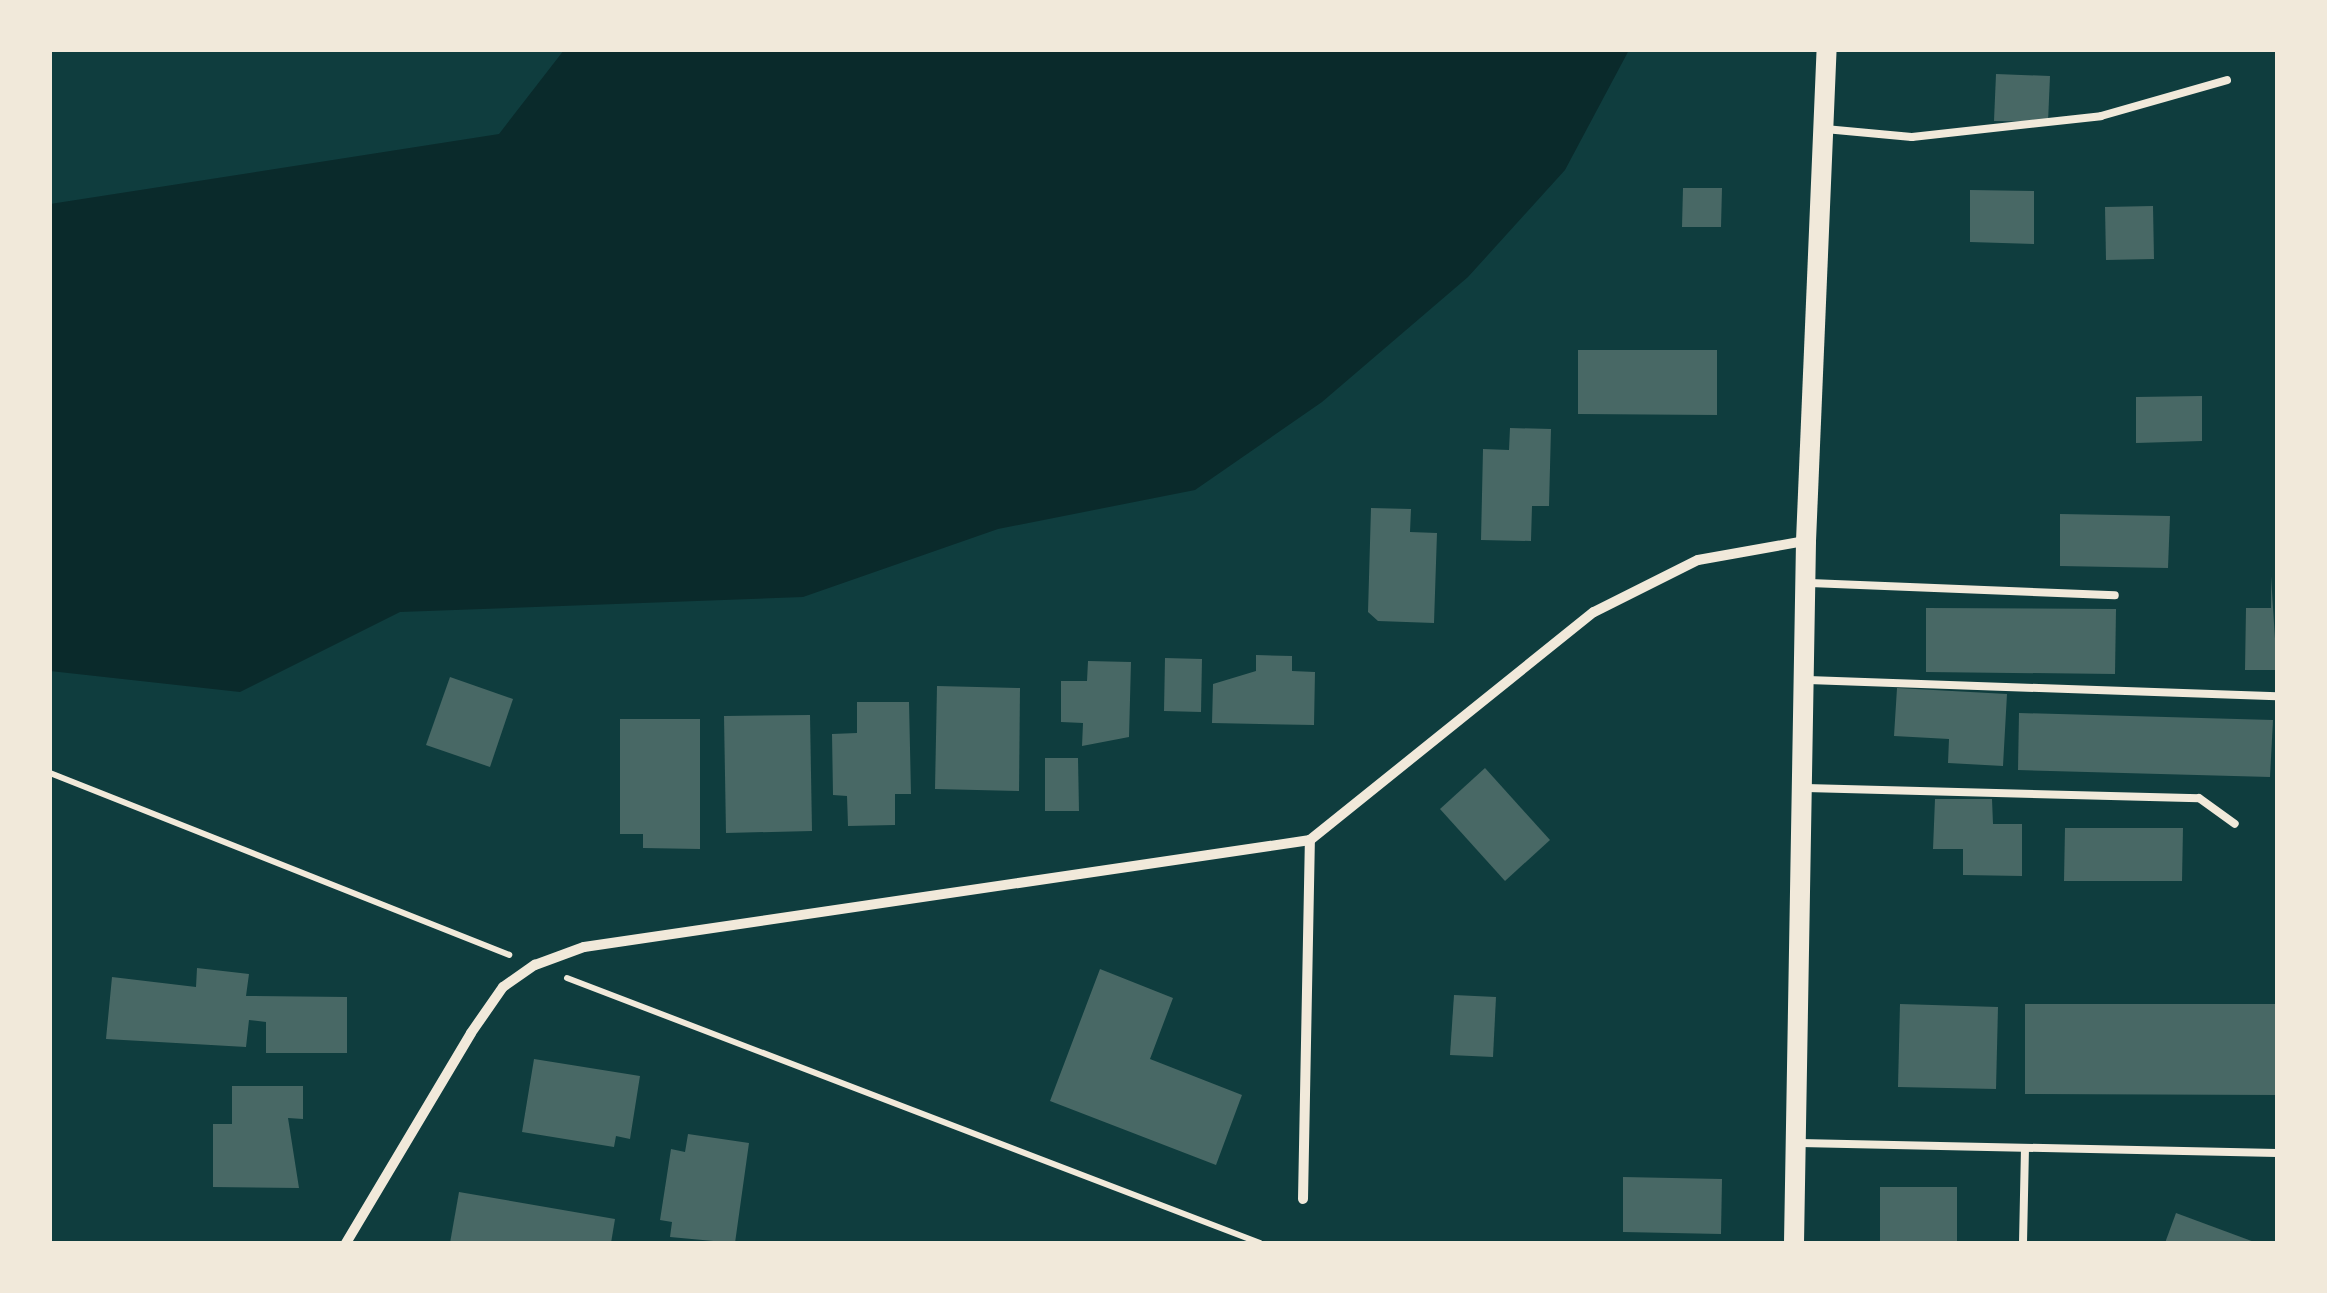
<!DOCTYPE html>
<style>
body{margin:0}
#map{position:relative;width:2327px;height:1293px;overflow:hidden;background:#0f3d3e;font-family:"Varela Round",sans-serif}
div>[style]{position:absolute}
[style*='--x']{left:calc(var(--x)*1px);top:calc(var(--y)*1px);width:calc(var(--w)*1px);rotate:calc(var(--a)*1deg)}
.water>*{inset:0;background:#0a2a2b}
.building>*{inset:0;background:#486865}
.path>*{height:6px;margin:-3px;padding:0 3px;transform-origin:3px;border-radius:3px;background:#f1e9da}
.service>*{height:8px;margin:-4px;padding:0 4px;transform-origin:4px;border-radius:4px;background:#f1e9da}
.minor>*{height:10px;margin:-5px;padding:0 5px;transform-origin:5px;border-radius:5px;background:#f1e9da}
.secondary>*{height:20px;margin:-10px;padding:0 10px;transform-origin:10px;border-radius:10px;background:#f1e9da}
span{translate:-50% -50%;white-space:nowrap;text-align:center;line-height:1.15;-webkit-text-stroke:10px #f1e9da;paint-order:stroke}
.frame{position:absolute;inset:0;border:52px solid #f1e9da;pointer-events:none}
</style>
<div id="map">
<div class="water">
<div style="clip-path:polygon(564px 50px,1629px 50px,1565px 170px,1468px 277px,1322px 402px,1195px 490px,998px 529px,803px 597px,400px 612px,240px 692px,50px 671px,50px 204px,499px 134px)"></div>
</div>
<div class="building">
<div style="clip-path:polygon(1996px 74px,2050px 76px,2048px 122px,1994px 121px)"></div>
<div style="clip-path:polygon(1683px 188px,1722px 188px,1721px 227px,1682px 227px)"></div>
<div style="clip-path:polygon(1970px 190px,2034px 191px,2034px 244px,1970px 242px)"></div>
<div style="clip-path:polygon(2153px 206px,2154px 259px,2106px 260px,2105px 207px)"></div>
<div style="clip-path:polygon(1578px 350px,1717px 350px,1717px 415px,1578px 414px)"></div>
<div style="clip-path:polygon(2202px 396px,2202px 441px,2136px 443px,2136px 397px)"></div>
<div style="clip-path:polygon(1510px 428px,1551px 429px,1549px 506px,1532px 506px,1531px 541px,1481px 540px,1483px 449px,1509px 450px)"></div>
<div style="clip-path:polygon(1371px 508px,1411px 509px,1410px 532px,1437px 533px,1434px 623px,1378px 621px,1368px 612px)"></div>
<div style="clip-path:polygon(2060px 514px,2170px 516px,2168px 568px,2060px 566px)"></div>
<div style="clip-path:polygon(2271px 576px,2277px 670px,2245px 670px,2246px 608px,2271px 608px)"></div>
<div style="clip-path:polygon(1926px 608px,2116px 609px,2115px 674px,1926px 672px)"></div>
<div style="clip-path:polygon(1256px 655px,1292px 656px,1292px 671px,1315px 672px,1314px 725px,1212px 723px,1213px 684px,1256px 671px)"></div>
<div style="clip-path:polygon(1165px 658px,1202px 659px,1201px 712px,1164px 711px)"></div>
<div style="clip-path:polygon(1088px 661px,1131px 662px,1129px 737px,1082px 746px,1083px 723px,1061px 722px,1061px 681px,1087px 681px)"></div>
<div style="clip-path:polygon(450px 677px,513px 699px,490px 767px,426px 745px)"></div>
<div style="clip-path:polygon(937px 686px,1020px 688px,1019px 791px,935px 789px)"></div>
<div style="clip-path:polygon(1897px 688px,2007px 694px,2003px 766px,1948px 763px,1949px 739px,1894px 736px)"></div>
<div style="clip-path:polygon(857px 702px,909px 702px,911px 794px,895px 794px,895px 825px,848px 826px,847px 796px,833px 795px,832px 734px,857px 733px)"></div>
<div style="clip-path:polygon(2019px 713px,2273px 720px,2270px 777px,2018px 770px)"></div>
<div style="clip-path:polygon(810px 715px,812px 831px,726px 833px,724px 716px)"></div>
<div style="clip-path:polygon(620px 719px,700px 719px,700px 849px,643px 848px,643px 834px,620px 834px)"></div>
<div style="clip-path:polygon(1045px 758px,1078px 758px,1079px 811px,1045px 811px)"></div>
<div style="clip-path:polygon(1485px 768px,1550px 840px,1505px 881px,1440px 809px)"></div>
<div style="clip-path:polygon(1935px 799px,1992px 799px,1993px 824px,2022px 824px,2022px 876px,1963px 875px,1963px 849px,1933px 849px)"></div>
<div style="clip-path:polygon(2065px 828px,2183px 828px,2182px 881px,2064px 881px)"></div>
<div style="clip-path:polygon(197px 968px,249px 974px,246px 996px,347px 997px,347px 1053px,266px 1053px,266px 1022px,249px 1020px,246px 1047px,106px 1039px,112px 977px,196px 987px)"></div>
<div style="clip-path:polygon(1100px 969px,1173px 998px,1150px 1059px,1242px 1095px,1216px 1165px,1050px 1101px)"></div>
<div style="clip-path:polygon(1454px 995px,1496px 997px,1493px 1057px,1450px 1055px)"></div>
<div style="clip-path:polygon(1900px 1004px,1998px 1007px,1996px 1089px,1898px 1087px)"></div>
<div style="clip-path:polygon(2025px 1004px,2277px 1004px,2277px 1095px,2025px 1094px)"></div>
<div style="clip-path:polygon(534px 1059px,640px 1076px,630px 1139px,616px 1136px,614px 1147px,522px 1132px)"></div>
<div style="clip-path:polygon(232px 1086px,303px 1086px,303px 1119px,288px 1118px,299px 1188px,213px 1187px,213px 1124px,232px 1124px)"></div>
<div style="clip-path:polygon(688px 1134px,749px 1143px,735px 1243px,670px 1237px,672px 1222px,660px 1220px,671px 1149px,685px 1152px)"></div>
<div style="clip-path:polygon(1623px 1177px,1722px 1179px,1721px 1234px,1623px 1232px)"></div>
<div style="clip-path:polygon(1880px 1187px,1957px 1187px,1957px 1243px,1880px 1243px)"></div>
<div style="clip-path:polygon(459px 1192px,615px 1219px,611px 1243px,450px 1243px)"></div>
<div style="clip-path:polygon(2176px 1213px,2257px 1243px,2165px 1243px)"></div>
</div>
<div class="path">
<div style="--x:50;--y:773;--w:494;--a:21.6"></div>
<div style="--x:567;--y:978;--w:742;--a:20.93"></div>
</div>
<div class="service">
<div style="--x:1825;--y:129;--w:87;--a:5.3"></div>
<div style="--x:1912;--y:137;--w:190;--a:-6.3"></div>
<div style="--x:2101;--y:116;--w:131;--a:-15.9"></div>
<div style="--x:1810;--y:583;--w:305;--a:2.3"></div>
<div style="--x:1808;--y:680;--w:469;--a:2"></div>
<div style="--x:1806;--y:788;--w:393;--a:1.5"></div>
<div style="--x:2199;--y:798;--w:44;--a:35.8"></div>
<div style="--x:1800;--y:1143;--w:477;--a:1.2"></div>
<div style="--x:2023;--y:1243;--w:95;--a:-88.8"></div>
</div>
<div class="minor">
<div style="--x:1303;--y:1199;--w:359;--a:-88.9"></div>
<div style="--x:346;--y:1243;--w:244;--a:-59.2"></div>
<div style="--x:471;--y:1033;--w:56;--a:-55.2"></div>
<div style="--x:503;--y:987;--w:39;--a:-35"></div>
<div style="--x:535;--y:965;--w:52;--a:-20.2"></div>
<div style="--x:584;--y:947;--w:734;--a:-8.38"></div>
<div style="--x:1310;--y:840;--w:364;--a:-38.8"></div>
<div style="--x:1594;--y:612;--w:116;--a:-26.6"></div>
<div style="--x:1698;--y:560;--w:109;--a:-10.1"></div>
</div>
<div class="secondary">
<div style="--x:1794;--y:1243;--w:702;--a:-89.02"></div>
<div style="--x:1806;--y:541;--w:491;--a:-87.6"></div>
</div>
<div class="frame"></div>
</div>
